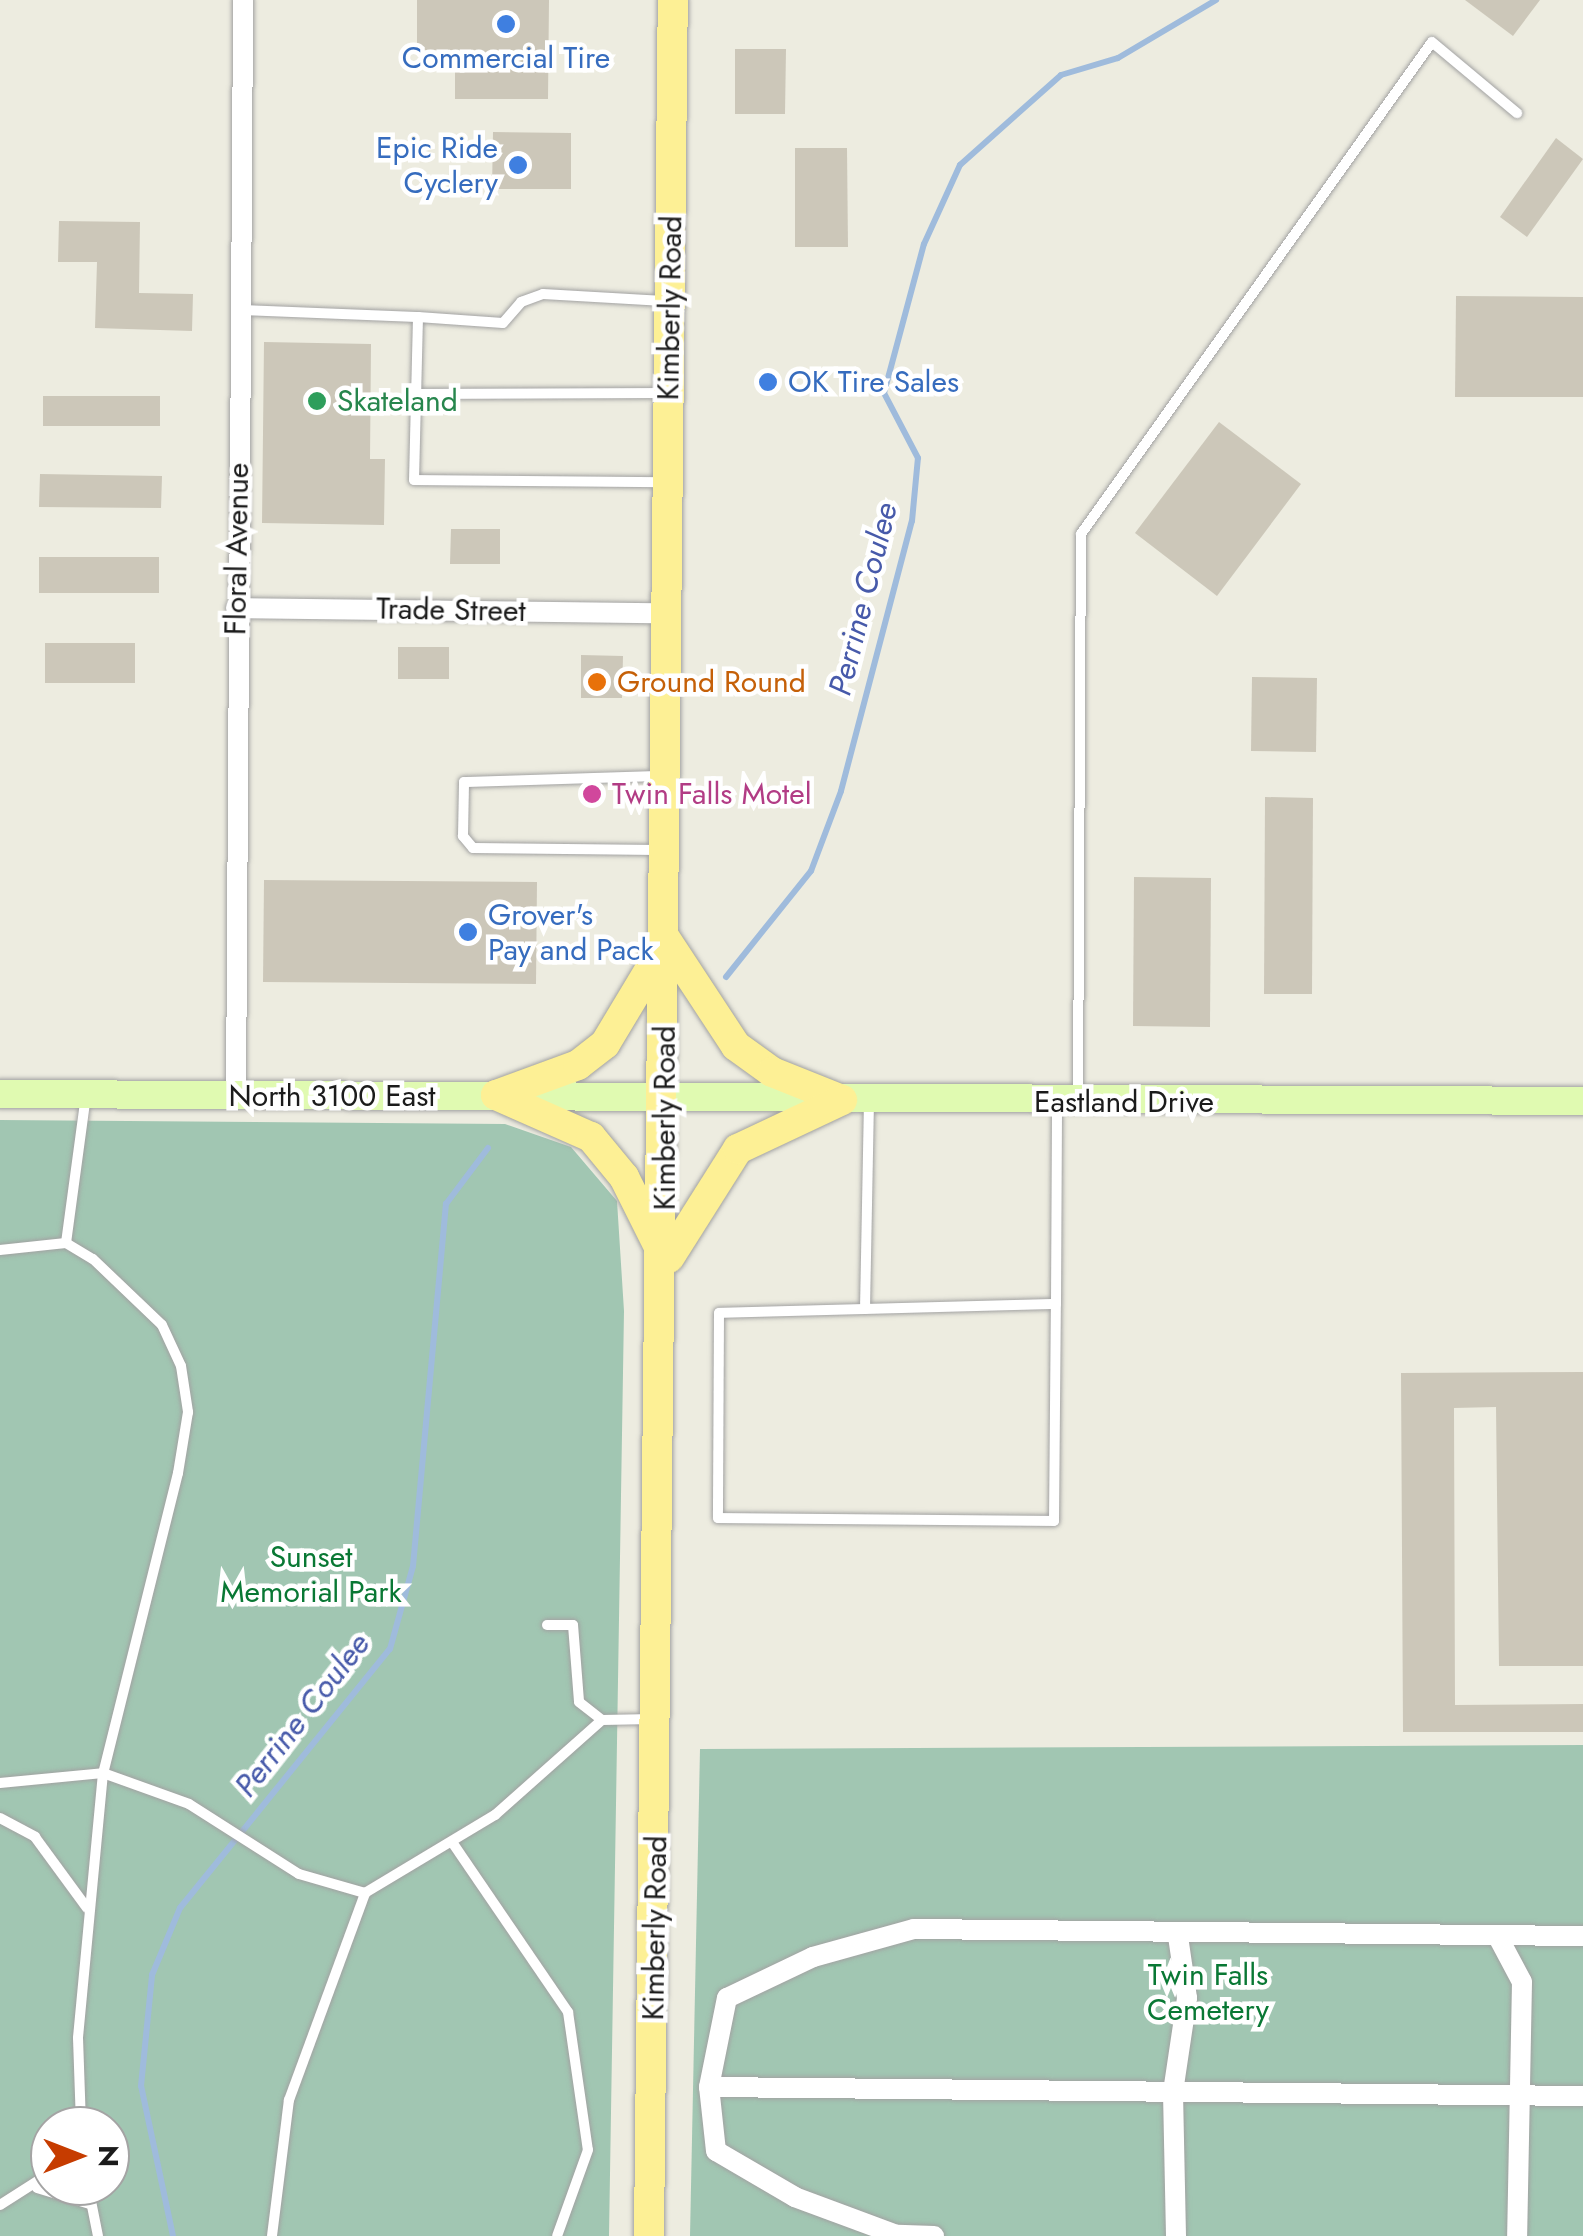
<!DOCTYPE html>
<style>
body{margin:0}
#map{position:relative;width:1583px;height:2236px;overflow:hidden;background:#edece0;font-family:Jost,sans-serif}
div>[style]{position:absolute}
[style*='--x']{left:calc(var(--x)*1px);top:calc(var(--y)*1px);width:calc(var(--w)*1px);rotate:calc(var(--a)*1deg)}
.cemetery>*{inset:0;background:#a1c6b2}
.stream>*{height:6px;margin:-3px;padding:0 3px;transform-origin:3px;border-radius:3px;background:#9fbbdc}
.building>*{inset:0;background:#ccc7b9}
.roads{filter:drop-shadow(0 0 2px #a2a2a2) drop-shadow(0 0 2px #a2a2a2)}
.service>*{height:10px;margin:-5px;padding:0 5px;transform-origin:5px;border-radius:5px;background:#fff}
.minor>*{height:20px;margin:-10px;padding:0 10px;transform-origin:10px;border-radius:10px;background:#fff}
.secondary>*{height:28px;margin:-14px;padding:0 14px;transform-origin:14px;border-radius:14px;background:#e0fab1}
.primary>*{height:30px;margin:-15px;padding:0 15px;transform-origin:15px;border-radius:15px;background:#fdf095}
.dots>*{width:28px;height:28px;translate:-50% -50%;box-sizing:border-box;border:5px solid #fff;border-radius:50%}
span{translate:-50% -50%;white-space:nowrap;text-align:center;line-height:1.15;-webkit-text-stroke:9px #fff;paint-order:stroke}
.shop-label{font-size:30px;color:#366cbe}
.right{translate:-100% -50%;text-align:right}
.left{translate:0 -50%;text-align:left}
.street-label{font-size:30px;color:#1b1b1b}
.leisure-label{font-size:30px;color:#27864d}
.food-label{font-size:30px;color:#c56008}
.hotel-label{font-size:30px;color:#b23c85}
.park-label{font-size:30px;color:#097834}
.water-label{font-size:32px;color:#475aaa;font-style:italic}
.north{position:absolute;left:30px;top:2106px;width:100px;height:100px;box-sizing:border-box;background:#fff;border:2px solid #a4a4a4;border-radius:50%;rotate:90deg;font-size:28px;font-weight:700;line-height:40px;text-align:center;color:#1b1b1b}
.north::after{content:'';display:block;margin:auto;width:35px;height:45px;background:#c63c00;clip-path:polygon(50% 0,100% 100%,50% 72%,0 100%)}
</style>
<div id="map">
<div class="cemetery">
<div style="clip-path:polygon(evenodd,0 1120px,505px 1124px,571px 1147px,617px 1201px,624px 1311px,609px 2236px,0 2236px,0 1120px,50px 2126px,110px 2126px,110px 2186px,50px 2186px,50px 2126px)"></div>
<div style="clip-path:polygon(1583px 1745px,1583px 2236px,690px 2236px,700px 1749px)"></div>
</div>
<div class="stream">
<div style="--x:726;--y:977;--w:136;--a:-51.3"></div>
<div style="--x:811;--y:871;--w:85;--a:-69.4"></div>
<div style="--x:841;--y:791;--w:279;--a:-75.3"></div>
<div style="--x:912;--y:521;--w:63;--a:-84.6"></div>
<div style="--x:918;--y:458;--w:73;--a:-117.6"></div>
<div style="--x:884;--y:393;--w:154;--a:-75"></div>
<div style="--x:924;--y:244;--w:87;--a:-65.5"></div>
<div style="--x:960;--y:165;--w:135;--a:-41.7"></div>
<div style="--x:1061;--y:75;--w:59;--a:-16.6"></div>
<div style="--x:1118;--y:58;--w:114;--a:-30.6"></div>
<div style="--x:173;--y:2236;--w:153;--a:-102"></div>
<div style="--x:141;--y:2086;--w:112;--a:-84.3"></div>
<div style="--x:152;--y:1975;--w:73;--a:-67.3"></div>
<div style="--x:180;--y:1908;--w:333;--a:-51"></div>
<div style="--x:390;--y:1649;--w:86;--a:-74.5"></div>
<div style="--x:413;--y:1566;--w:364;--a:-84.8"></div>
<div style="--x:446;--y:1204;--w:70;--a:-53.1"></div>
</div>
<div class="building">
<div style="clip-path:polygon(417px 0,549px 0,548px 99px,455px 99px,455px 50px,417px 50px)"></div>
<div style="clip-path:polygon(1465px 0,1540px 0,1513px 36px)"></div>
<div style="clip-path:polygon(735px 49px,786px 49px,785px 114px,735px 114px)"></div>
<div style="clip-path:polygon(493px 132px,571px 133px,571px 189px,492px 189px)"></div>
<div style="clip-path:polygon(1556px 138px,1583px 159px,1527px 237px,1500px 217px)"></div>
<div style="clip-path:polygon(795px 148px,847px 148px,848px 247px,795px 247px)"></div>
<div style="clip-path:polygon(59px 221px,140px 222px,139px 293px,193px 294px,192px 331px,95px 328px,97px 262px,58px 262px)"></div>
<div style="clip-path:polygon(1456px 296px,1583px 297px,1583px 397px,1455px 397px)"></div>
<div style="clip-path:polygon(264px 342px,371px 344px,370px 459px,385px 459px,384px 525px,262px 523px)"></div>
<div style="clip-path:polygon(43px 396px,160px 396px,160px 426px,43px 426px)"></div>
<div style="clip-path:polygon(1219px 422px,1301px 484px,1217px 596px,1135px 533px)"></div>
<div style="clip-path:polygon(40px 474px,162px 476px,161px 508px,39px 507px)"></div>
<div style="clip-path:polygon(451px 529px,500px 529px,500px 564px,450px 564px)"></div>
<div style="clip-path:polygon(39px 557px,159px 557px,159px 593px,39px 593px)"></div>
<div style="clip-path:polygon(45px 643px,135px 643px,135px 683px,45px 683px)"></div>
<div style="clip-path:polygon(398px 647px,449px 647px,449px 679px,398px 679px)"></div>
<div style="clip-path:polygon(581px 655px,623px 656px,622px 698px,581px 698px)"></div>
<div style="clip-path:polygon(1252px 677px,1317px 678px,1316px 752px,1251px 751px)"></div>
<div style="clip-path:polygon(1265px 797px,1313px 798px,1312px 994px,1264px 994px)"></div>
<div style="clip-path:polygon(1134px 877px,1211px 878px,1210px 1027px,1133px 1026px)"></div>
<div style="clip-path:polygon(264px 880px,537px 882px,536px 984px,263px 982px)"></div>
<div style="clip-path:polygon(1583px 1372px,1583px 1666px,1499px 1666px,1496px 1407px,1454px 1408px,1455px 1705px,1583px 1704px,1583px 1732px,1403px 1732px,1401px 1373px)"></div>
</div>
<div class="roads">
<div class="service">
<div style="--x:241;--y:310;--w:177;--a:2.3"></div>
<div style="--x:418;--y:317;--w:163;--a:91.4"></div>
<div style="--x:414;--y:480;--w:248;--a:0.5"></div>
<div style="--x:418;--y:317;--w:85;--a:4"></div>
<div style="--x:503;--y:323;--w:28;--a:-49"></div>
<div style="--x:521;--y:302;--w:23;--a:-20"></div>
<div style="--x:543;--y:294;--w:121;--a:3.3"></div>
<div style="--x:417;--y:394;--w:246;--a:-0.2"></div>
<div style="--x:658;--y:850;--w:185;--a:-179.4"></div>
<div style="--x:473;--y:848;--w:16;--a:-130"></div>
<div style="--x:463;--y:836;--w:54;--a:-88.9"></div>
<div style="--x:464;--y:782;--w:196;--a:-1.8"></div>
<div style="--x:1078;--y:1098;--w:564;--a:-89.7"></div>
<div style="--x:1081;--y:534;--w:604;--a:-54.5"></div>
<div style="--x:1432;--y:42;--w:111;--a:39.9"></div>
<div style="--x:66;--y:1243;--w:149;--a:-82.3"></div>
<div style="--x:0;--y:1250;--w:66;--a:-6.1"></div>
<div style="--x:66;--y:1243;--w:31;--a:31"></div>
<div style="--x:93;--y:1259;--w:95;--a:43.7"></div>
<div style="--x:162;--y:1325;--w:45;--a:65.1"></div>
<div style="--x:181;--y:1366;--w:47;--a:81.3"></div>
<div style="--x:188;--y:1412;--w:62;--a:99.3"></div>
<div style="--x:178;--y:1473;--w:309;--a:104"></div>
<div style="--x:103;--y:1773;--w:91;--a:19.8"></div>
<div style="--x:189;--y:1804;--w:130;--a:32.5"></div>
<div style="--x:299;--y:1874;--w:69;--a:16.1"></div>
<div style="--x:1056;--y:1304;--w:337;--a:178.5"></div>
<div style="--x:719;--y:1313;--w:205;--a:90.3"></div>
<div style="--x:718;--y:1518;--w:336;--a:0.5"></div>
<div style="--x:1054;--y:1521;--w:217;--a:-89.5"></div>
<div style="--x:1056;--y:1304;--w:201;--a:-89.7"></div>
<div style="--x:865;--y:1309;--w:209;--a:-88.9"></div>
<div style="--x:547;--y:1625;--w:26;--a:0"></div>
<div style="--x:573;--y:1625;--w:77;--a:85.5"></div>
<div style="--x:579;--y:1702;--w:29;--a:38"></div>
<div style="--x:0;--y:1783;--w:103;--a:-5.5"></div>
<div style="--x:103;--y:1773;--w:266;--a:95.4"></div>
<div style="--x:78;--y:2038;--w:88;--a:88"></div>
<div style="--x:0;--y:1818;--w:40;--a:28"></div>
<div style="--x:35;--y:1837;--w:88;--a:53.8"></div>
<div style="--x:452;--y:1842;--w:206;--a:55.7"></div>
<div style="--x:568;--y:2012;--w:139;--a:81.8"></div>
<div style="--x:588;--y:2150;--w:91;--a:109.8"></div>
<div style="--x:88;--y:2186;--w:51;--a:78.7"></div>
<div style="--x:37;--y:2188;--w:55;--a:16.8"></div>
<div style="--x:0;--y:2205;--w:59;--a:-32.6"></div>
<div style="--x:272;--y:2236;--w:137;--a:-82.9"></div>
<div style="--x:289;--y:2100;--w:221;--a:-69.8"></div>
<div style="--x:365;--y:1893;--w:152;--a:-31"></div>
<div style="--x:495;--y:1815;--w:143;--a:-41.6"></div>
<div style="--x:602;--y:1720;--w:51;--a:-1.1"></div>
</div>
<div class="minor">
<div style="--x:236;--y:608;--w:431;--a:0.7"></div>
<div style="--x:236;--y:1097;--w:1097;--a:-89.63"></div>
<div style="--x:1497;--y:1935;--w:53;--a:62"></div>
<div style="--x:1522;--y:1982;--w:254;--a:91.1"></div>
<div style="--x:709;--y:2087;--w:874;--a:0.59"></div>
<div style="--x:934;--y:2236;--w:37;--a:-178"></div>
<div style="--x:897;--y:2235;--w:109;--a:-159.6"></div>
<div style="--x:795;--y:2197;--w:91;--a:-149.8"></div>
<div style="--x:716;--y:2151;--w:64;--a:-96.2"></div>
<div style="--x:709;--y:2087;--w:91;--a:-78.6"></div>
<div style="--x:727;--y:1998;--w:95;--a:-25.5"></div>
<div style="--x:813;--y:1957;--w:105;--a:-15.5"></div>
<div style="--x:914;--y:1929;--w:669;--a:0.6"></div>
<div style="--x:1176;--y:2236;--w:144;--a:-91.2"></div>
<div style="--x:1173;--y:2092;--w:95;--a:-81.5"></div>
<div style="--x:1187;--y:1998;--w:63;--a:-98.3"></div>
</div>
<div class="secondary">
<div style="--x:0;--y:1094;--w:1583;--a:0.25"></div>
</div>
<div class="primary">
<div style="--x:665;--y:938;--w:129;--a:56.7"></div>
<div style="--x:736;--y:1046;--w:44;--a:35.8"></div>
<div style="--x:772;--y:1072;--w:75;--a:21.8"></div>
<div style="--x:496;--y:1095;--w:104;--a:23.9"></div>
<div style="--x:591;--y:1137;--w:52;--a:50.5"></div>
<div style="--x:624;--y:1177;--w:76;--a:63.4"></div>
<div style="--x:496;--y:1095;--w:87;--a:-20.1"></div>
<div style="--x:578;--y:1065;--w:34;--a:-38"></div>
<div style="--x:605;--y:1044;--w:105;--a:-59"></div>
<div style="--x:669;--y:1258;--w:129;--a:-57.7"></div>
<div style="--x:738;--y:1149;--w:115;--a:-25.2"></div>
<div style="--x:649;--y:2236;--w:2236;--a:-89.39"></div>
</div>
</div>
<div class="dots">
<div style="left:506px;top:24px;background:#3f7fe0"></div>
<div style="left:518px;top:165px;background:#3f7fe0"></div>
<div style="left:768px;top:382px;background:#3f7fe0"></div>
<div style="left:317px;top:401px;background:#2e9e5b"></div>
<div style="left:597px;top:682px;background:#e8710a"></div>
<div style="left:592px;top:794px;background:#d1479c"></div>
<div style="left:468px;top:932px;background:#3f7fe0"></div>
</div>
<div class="shop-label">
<span style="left:506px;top:58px">Commercial Tire</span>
<span class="right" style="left:498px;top:165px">Epic Ride<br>Cyclery</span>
<span class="left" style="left:788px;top:382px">OK Tire Sales</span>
<span class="left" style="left:488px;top:932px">Grover's<br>Pay and Pack</span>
</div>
<div class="street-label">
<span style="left:670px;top:308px;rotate:-89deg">Kimberly Road</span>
<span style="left:237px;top:549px;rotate:-89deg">Floral Avenue</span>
<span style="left:451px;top:610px;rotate:1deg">Trade Street</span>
<span style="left:332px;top:1096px">North 3100 East</span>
<span style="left:1124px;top:1102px">Eastland Drive</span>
<span style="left:665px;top:1118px;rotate:-90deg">Kimberly Road</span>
<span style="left:655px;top:1928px;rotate:-89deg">Kimberly Road</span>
</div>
<div class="leisure-label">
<span class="left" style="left:337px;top:401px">Skateland</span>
</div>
<div class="food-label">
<span class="left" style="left:617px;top:682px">Ground Round</span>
</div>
<div class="hotel-label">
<span class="left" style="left:612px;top:794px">Twin Falls Motel</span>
</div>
<div class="park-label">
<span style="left:311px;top:1574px">Sunset<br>Memorial Park</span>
<span style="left:1208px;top:1992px">Twin Falls<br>Cemetery</span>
</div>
<div class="water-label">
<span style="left:863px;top:599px;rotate:-76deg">Perrine Coulee</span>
<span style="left:302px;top:1715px;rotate:-52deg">Perrine Coulee</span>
</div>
<div class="north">N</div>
</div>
